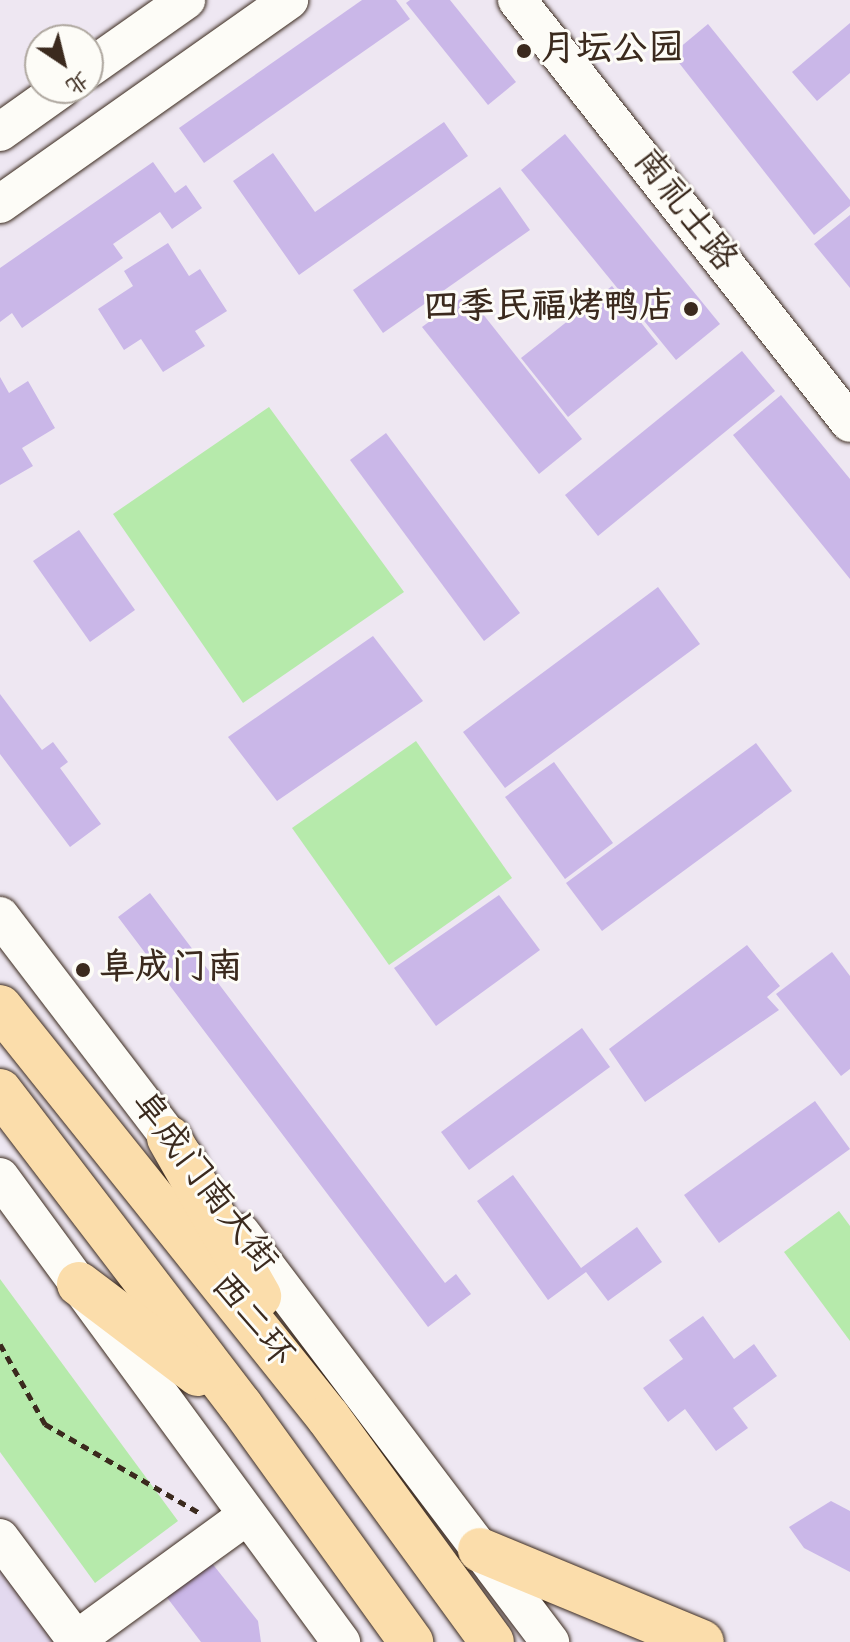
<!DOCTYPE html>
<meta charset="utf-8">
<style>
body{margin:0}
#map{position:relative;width:850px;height:1642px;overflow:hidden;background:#eee7f2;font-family:"Indie Flower","LXGW WenKai TC",sans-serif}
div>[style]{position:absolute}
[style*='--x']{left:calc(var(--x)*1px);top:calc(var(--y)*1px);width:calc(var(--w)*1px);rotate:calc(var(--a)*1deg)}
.built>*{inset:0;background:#e3d9ef}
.green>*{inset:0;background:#b6eaab}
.building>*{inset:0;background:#cab7e8}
.path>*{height:5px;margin-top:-2.5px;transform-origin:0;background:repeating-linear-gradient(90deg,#3b2a1e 0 8px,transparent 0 14px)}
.roads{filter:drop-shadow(0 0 2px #3b2a1e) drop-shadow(0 0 2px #3b2a1e)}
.secondary>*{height:38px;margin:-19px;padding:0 19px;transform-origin:19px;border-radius:19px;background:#fdfcf7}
.highway>*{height:44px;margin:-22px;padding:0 22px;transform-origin:22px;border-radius:22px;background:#fbddab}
.dots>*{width:22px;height:22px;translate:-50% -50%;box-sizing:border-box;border:4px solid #fdfcf7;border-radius:50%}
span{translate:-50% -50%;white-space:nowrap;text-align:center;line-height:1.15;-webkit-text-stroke:6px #fdfcf7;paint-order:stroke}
.poi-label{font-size:36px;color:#3b2a1e;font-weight:700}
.left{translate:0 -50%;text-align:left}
.right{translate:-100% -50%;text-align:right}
.street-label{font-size:36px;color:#3b2a1e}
.north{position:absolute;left:24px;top:24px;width:80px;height:80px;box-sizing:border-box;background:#fdfcf7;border:2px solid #afa8a0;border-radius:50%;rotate:145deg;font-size:22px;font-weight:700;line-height:32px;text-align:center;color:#3b2a1e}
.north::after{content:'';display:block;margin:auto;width:28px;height:36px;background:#3b2a1e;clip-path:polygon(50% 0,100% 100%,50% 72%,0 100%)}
</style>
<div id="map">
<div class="built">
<div style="clip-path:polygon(0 1538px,73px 1642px,0 1642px)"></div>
</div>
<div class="green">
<div style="clip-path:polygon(269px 407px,404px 592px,243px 703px,113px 514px)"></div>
<div style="clip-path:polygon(416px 741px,512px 878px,389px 965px,292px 828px)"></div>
<div style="clip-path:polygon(839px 1211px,850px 1226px,850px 1341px,784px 1252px)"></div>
<div style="clip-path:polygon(0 1279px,178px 1521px,95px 1583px,0 1452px)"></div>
</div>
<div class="building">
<div style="clip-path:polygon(362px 0,396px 0,410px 19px,204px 163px,179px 128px)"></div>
<div style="clip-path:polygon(410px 0,450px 0,516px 82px,488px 105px,406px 3px)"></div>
<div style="clip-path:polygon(850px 23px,850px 73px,817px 101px,792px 72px)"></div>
<div style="clip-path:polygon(708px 24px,850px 200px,850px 206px,814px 235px,672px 54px)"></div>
<div style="clip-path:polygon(444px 122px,468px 156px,299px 275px,233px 181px,273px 153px,315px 212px)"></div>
<div style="clip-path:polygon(565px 134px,720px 324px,676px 360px,521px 170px)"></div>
<div style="clip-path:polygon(153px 162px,175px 193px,186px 185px,202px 208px,172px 229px,160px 212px,113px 244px,123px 258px,22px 328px,12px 313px,0 322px,0 268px)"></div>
<div style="clip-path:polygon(500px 187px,530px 230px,383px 333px,353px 290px)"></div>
<div style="clip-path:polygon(850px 215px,850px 288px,814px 244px)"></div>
<div style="clip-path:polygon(168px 243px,189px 276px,200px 269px,227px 311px,195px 331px,205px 346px,163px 372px,141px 339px,124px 350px,98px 309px,133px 286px,124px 271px)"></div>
<div style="clip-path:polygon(612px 286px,658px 344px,568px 417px,521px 358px)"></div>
<div style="clip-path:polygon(467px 294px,582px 439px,539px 474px,422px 327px)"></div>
<div style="clip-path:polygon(742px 351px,775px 391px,598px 536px,565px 495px)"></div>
<div style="clip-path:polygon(0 377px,9px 393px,28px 381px,55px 428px,22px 448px,33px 466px,0 485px)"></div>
<div style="clip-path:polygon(781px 395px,850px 479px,850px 579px,733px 435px)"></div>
<div style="clip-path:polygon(386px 433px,520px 613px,484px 641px,350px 460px)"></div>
<div style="clip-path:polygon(79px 530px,135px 610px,90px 642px,33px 561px)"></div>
<div style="clip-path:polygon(658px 587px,700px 644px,505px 788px,463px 732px)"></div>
<div style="clip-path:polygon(373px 636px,423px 701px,277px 801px,228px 737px)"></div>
<div style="clip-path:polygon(0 694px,42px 750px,53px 742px,68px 762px,60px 768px,101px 824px,70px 847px,0 754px)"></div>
<div style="clip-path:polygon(756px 743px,792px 791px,602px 931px,566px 883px)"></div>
<div style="clip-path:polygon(554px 762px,613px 843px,565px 879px,505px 797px)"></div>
<div style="clip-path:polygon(150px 893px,445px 1283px,456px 1274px,471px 1294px,428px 1327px,118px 917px)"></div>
<div style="clip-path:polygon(499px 895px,540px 950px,436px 1026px,394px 968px)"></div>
<div style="clip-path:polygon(747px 945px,780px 986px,767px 997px,779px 1010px,645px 1102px,609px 1049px)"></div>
<div style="clip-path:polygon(832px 952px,850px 976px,850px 1069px,841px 1076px,776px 994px)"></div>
<div style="clip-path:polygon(582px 1028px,610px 1067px,469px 1170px,441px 1132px)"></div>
<div style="clip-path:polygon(815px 1101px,850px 1149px,719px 1243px,684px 1195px)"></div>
<div style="clip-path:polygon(513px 1175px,581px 1268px,637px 1227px,662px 1262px,608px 1301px,586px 1272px,548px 1300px,477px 1201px)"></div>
<div style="clip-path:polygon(703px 1316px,734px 1359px,754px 1344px,777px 1376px,733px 1408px,748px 1428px,716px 1451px,685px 1409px,668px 1422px,643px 1388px,683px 1359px,669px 1340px)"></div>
<div style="clip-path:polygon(831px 1501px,850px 1511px,850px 1572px,804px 1548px,789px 1527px)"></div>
<div style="clip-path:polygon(207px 1557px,258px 1621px,261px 1642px,201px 1642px,162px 1591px)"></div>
</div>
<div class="path">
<div style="--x:0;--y:1344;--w:92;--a:60.6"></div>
<div style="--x:45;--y:1424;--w:179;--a:29.9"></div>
</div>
<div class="roads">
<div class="secondary">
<div style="--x:517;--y:0;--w:538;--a:51.79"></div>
<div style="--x:88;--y:69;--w:120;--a:-35.1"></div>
<div style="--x:0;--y:132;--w:76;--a:-35.4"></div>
<div style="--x:0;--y:204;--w:354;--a:-35.2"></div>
<div style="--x:0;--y:916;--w:308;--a:52.6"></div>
<div style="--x:0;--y:1177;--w:577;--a:53.75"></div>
<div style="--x:241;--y:1233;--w:513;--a:52.93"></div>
<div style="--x:0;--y:1538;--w:127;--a:53.3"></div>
<div style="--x:73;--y:1642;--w:213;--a:-36"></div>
</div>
<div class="highway">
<div style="--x:0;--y:1007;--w:525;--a:51.34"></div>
<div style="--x:328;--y:1417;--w:278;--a:53.9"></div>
<div style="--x:0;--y:1091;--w:397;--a:52.6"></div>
<div style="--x:241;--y:1406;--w:291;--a:54.2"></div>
<div style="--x:169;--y:1138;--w:182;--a:60.3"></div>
<div style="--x:79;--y:1284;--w:149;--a:37.1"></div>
<div style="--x:480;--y:1550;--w:240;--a:22.5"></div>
</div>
</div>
<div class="dots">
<div style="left:524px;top:51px;background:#3b2a1e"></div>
<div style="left:691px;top:309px;background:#3b2a1e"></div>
<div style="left:83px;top:970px;background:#3b2a1e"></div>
</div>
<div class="poi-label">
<span class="left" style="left:540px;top:51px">月坛公园</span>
<span class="right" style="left:675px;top:309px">四季民福烤鸭店</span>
<span class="left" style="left:99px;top:970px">阜成门南</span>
</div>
<div class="street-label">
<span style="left:684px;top:211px;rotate:52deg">南礼士路</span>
<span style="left:203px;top:1183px;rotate:53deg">阜成门南大街</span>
<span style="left:251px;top:1321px;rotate:51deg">西二环</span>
</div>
<div class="north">北</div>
</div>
